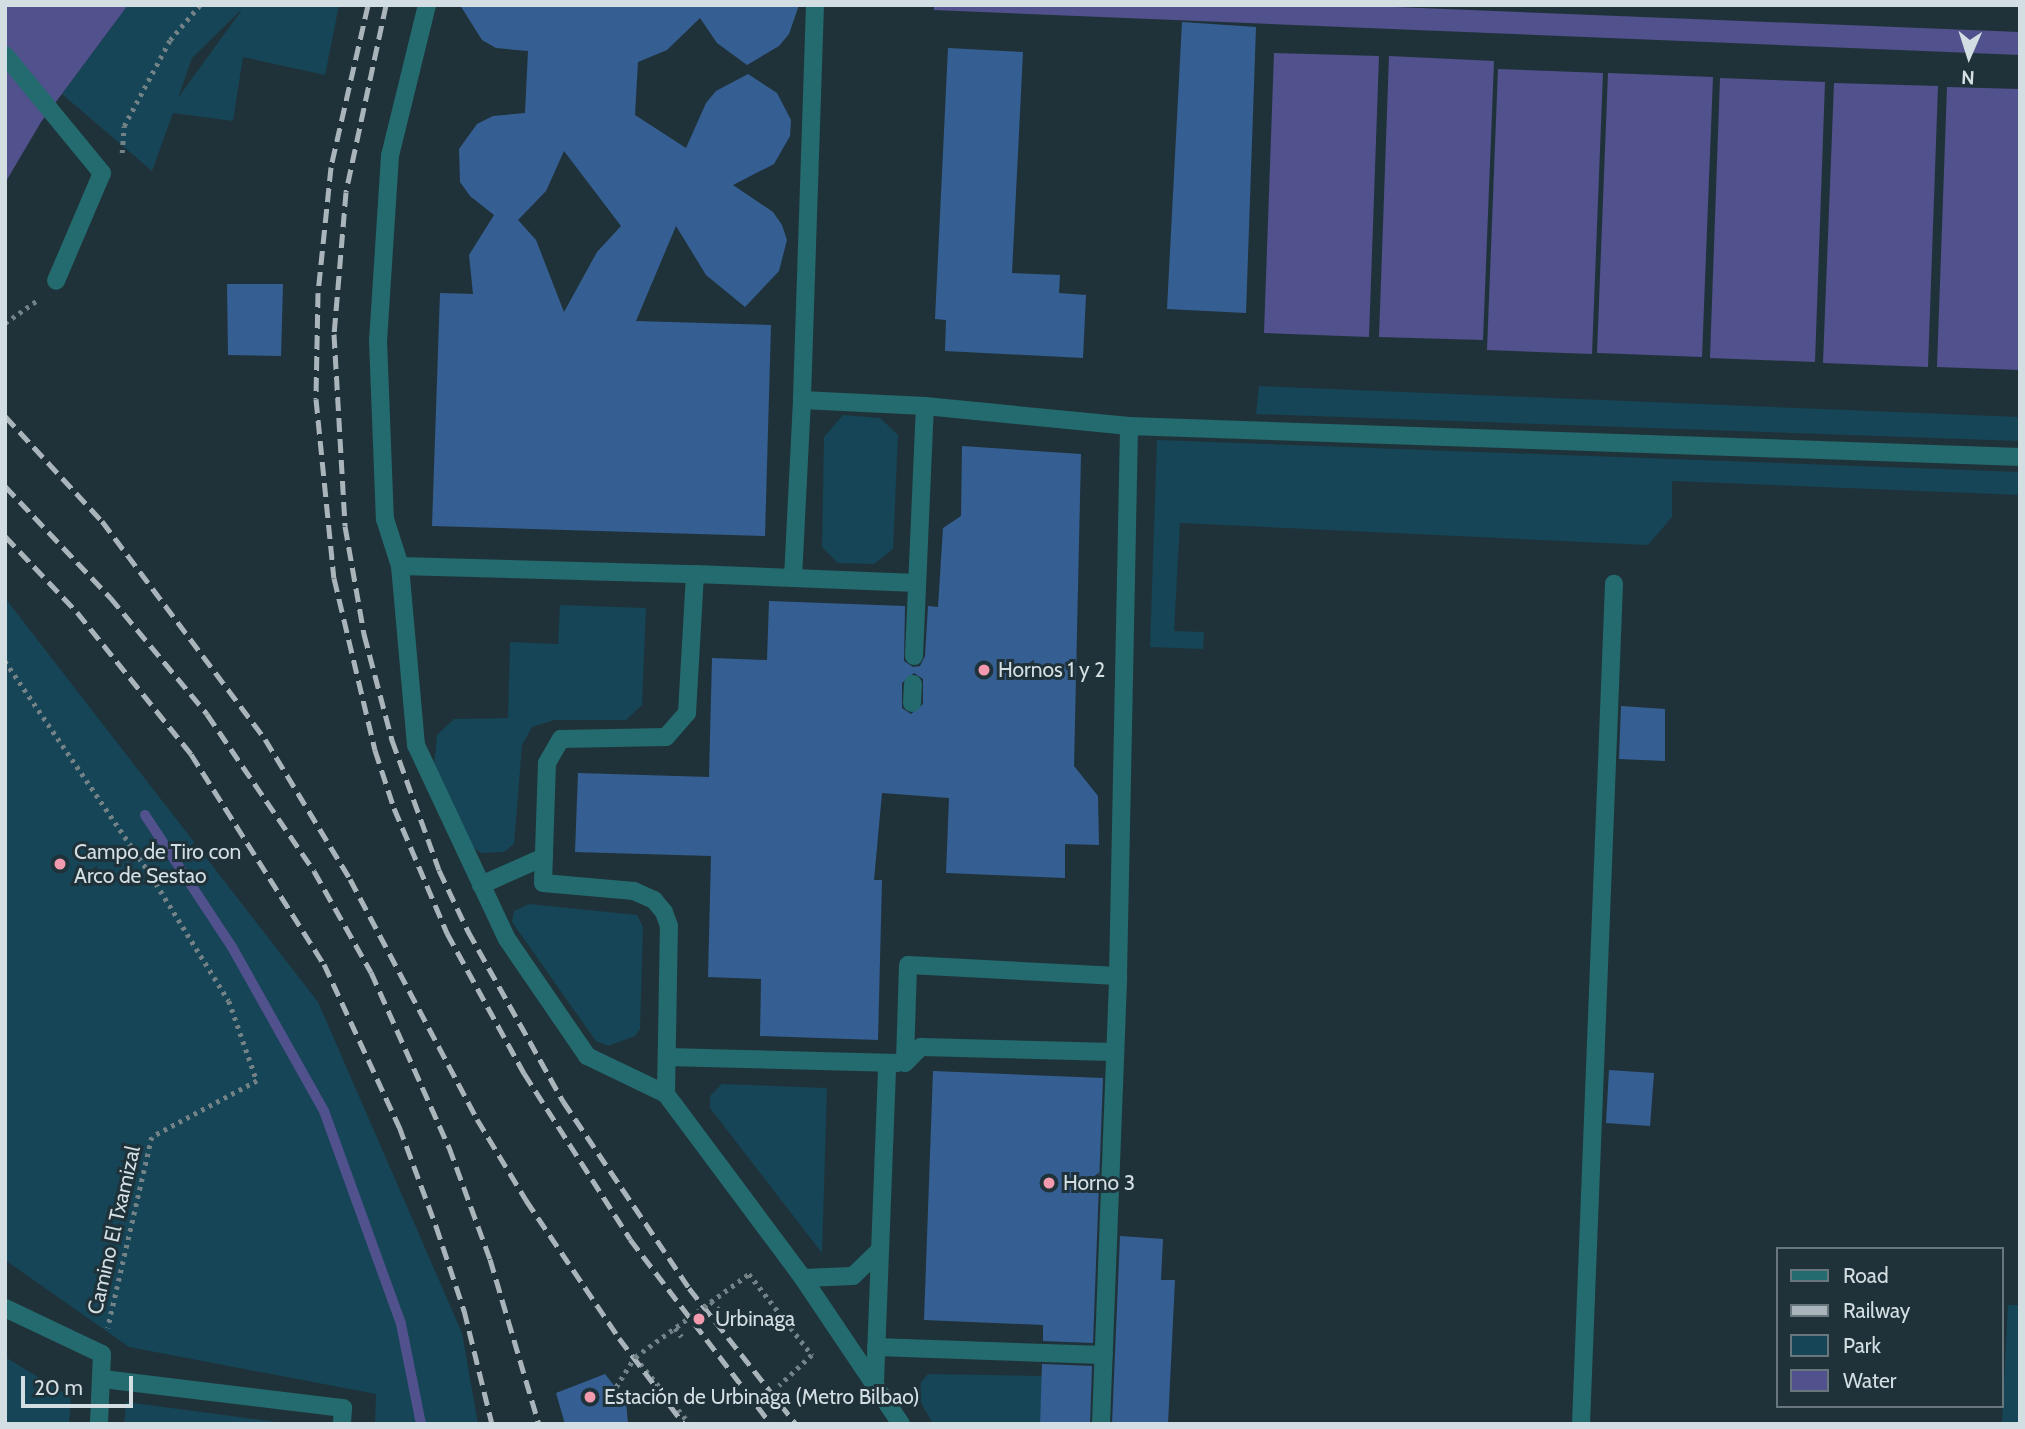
<!DOCTYPE html>
<meta charset="utf-8">
<style>
body{margin:0}
#map{position:relative;width:2025px;height:1429px;overflow:hidden;background:#203239;font-family:Cabin,sans-serif}
div>[style]{position:absolute}
[style*='--x']{left:calc(var(--x)*1px);top:calc(var(--y)*1px);width:calc(var(--w)*1px);rotate:calc(var(--a)*1deg)}
.green>*{inset:0;background:#154556}
.water>*{inset:0;background:#51518d}
.stream>*{height:10px;margin:-5px;padding:0 5px;transform-origin:5px;border-radius:5px;background:#51518d}
.building>*{inset:0;background:#355f92}
.path>*{height:4.5px;margin-top:-2.25px;transform-origin:0;background:repeating-linear-gradient(90deg,#738287 0 3.5px,transparent 0 8.5px)}
.service>*{height:18px;margin:-9px;padding:0 9px;transform-origin:9px;border-radius:9px;background:#236b6e}
.pedestrian>*{height:18px;margin:-9px;padding:0 9px;transform-origin:9px;border-radius:9px;background:#236b6e}
.minor>*{height:18px;margin:-9px;padding:0 9px;transform-origin:9px;border-radius:9px;background:#236b6e}
.rail>*{height:5px;margin-top:-2.5px;transform-origin:0;background:repeating-linear-gradient(90deg,#a9b5ba 0 14px,transparent 0 21px)}
.path-bridge>*{height:4.5px;margin-top:-2.25px;transform-origin:0;background:repeating-linear-gradient(90deg,#738287 0 3.5px,transparent 0 8.5px)}
.dots>*{width:19px;height:19px;translate:-50% -50%;box-sizing:border-box;border:4px solid #203239;border-radius:50%}
span{translate:-50% -50%;white-space:nowrap;text-align:center;line-height:1.15;-webkit-text-stroke:6px #203239;paint-order:stroke}
.poi-label{font-size:21px;color:#d3dee2}
.left{translate:0 -50%;text-align:left}
.street-label{font-size:21px;color:#d3dee2}
.frame{position:absolute;inset:0;border:7px solid #d3dee2;pointer-events:none}
.legend{position:absolute;left:1776px;top:1247px;width:228px;height:161px;box-sizing:border-box;background:#203239;border:2px solid #68777d;margin:0;padding:9px 12px;list-style:none;font-size:21px;color:#d3dee2}
.legend li{display:flex;align-items:center;gap:14px;height:35px}
.legend b{width:35px;border:2px solid #68777d}
.north{position:absolute;left:1934px;top:21px;width:70px;height:70px;-webkit-text-stroke:5px #203239;paint-order:stroke;rotate:183deg;font-size:19px;font-weight:700;line-height:28px;text-align:center;color:#d3dee2}
.north::after{content:'';display:block;margin:auto;width:24px;height:32px;background:#d3dee2;clip-path:polygon(50% 0,100% 100%,50% 72%,0 100%)}
.scale{position:absolute;left:21px;top:1376px;width:112px;height:32px;box-sizing:border-box;border:4px solid #d3dee2;border-top:0;padding-left:9px;font-size:21px;line-height:24px;white-space:nowrap;color:#d3dee2;-webkit-text-stroke:5px #203239;paint-order:stroke}
</style>
<div id="map">
<div class="green">
<div style="clip-path:polygon(evenodd,128px 5px,339px 5px,325px 75px,243px 57px,233px 121px,173px 113px,152px 171px,62px 94px,128px 5px,241px 10px,241px 11px,178px 98px,192px 58px,241px 10px)"></div>
<div style="clip-path:polygon(1259px 386px,2020px 417px,2020px 441px,1256px 414px)"></div>
<div style="clip-path:polygon(843px 415px,880px 418px,898px 435px,893px 549px,874px 564px,838px 563px,822px 547px,824px 437px)"></div>
<div style="clip-path:polygon(1157px 440px,2020px 472px,2020px 495px,1672px 481px,1672px 517px,1648px 545px,1180px 523px,1174px 631px,1204px 632px,1203px 649px,1150px 647px)"></div>
<div style="clip-path:polygon(5px 598px,318px 1002px,462px 1333px,478px 1424px,375px 1424px,376px 1394px,129px 1347px,5px 1260px)"></div>
<div style="clip-path:polygon(560px 605px,646px 608px,642px 705px,626px 720px,554px 720px,532px 727px,522px 745px,514px 844px,504px 852px,481px 853px,472px 847px,434px 767px,437px 735px,454px 719px,508px 718px,510px 642px,558px 644px)"></div>
<div style="clip-path:polygon(529px 904px,637px 915px,643px 927px,640px 1029px,635px 1036px,608px 1046px,596px 1041px,512px 922px,514px 911px)"></div>
<div style="clip-path:polygon(722px 1084px,827px 1088px,822px 1253px,710px 1108px,710px 1096px)"></div>
<div style="clip-path:polygon(2008px 1305px,2020px 1305px,2020px 1424px,2002px 1424px)"></div>
<div style="clip-path:polygon(5px 1357px,71px 1397px,69px 1424px,5px 1424px)"></div>
<div style="clip-path:polygon(928px 1374px,1042px 1376px,1040px 1424px,933px 1424px,920px 1401px,921px 1382px)"></div>
<div style="clip-path:polygon(126px 1402px,291px 1424px,124px 1424px)"></div>
</div>
<div class="water">
<div style="clip-path:polygon(5px 5px,128px 5px,41px 122px,5px 183px)"></div>
<div style="clip-path:polygon(934px 5px,1346px 5px,2020px 32px,2020px 55px,934px 10px)"></div>
<div style="clip-path:polygon(1274px 53px,1379px 56px,1369px 337px,1264px 333px)"></div>
<div style="clip-path:polygon(1389px 56px,1494px 61px,1483px 340px,1379px 337px)"></div>
<div style="clip-path:polygon(1498px 69px,1603px 73px,1592px 354px,1487px 350px)"></div>
<div style="clip-path:polygon(1608px 73px,1713px 77px,1702px 357px,1597px 353px)"></div>
<div style="clip-path:polygon(1720px 78px,1825px 82px,1815px 362px,1710px 358px)"></div>
<div style="clip-path:polygon(1834px 83px,1938px 86px,1928px 367px,1823px 363px)"></div>
<div style="clip-path:polygon(1947px 87px,2020px 89px,2020px 370px,1937px 367px)"></div>
</div>
<div class="stream">
<div style="--x:145;--y:815;--w:158;--a:56.6"></div>
<div style="--x:232;--y:947;--w:188;--a:60.7"></div>
<div style="--x:324;--y:1111;--w:226;--a:70.1"></div>
<div style="--x:401;--y:1324;--w:102;--a:78.7"></div>
</div>
<div class="building">
<div style="clip-path:polygon(evenodd,460px 5px,799px 5px,789px 34px,779px 46px,747px 65px,717px 43px,700px 18px,667px 50px,638px 62px,635px 115px,686px 148px,706px 103px,716px 91px,748px 74px,777px 93px,791px 120px,790px 136px,774px 164px,733px 185px,773px 212px,782px 225px,787px 240px,779px 271px,745px 307px,706px 275px,676px 226px,636px 321px,771px 325px,765px 536px,432px 526px,440px 293px,473px 294px,469px 255px,494px 215px,470px 196px,460px 182px,459px 149px,477px 124px,493px 116px,525px 113px,528px 51px,496px 48px,482px 40px,460px 5px,564px 151px,621px 226px,597px 252px,564px 312px,536px 240px,518px 220px,546px 191px,564px 151px)"></div>
<div style="clip-path:polygon(1182px 22px,1256px 27px,1246px 313px,1167px 309px)"></div>
<div style="clip-path:polygon(948px 48px,1023px 52px,1012px 273px,1060px 275px,1059px 293px,1086px 295px,1083px 358px,945px 351px,946px 320px,935px 319px)"></div>
<div style="clip-path:polygon(227px 284px,283px 284px,281px 356px,228px 355px)"></div>
<div style="clip-path:polygon(evenodd,962px 446px,1081px 454px,1074px 766px,1098px 796px,1099px 845px,1065px 844px,1065px 878px,946px 873px,949px 798px,882px 793px,874px 880px,882px 880px,878px 1040px,760px 1036px,761px 979px,708px 977px,711px 856px,575px 852px,578px 773px,709px 777px,712px 658px,767px 660px,769px 601px,905px 606px,904px 661px,913px 667px,920px 666px,925px 656px,928px 606px,938px 607px,943px 528px,961px 516px,962px 446px,914px 673px,923px 679px,923px 704px,911px 714px,902px 708px,902px 683px,914px 673px)"></div>
<div style="clip-path:polygon(1621px 706px,1665px 709px,1665px 761px,1619px 759px)"></div>
<div style="clip-path:polygon(1609px 1070px,1654px 1073px,1650px 1126px,1606px 1123px)"></div>
<div style="clip-path:polygon(933px 1071px,1103px 1078px,1093px 1343px,1043px 1341px,1043px 1325px,924px 1320px)"></div>
<div style="clip-path:polygon(1120px 1236px,1163px 1239px,1161px 1280px,1175px 1280px,1168px 1424px,1112px 1424px)"></div>
<div style="clip-path:polygon(1042px 1364px,1092px 1366px,1090px 1424px,1040px 1424px)"></div>
<div style="clip-path:polygon(605px 1374px,626px 1401px,628px 1424px,565px 1424px,556px 1393px)"></div>
</div>
<div class="path">
<div style="--x:122;--y:153;--w:27;--a:-86"></div>
<div style="--x:124;--y:126;--w:98;--a:-61.9"></div>
<div style="--x:170;--y:40;--w:46;--a:-49.4"></div>
<div style="--x:5;--y:323;--w:42;--a:-35.2"></div>
<div style="--x:5;--y:661;--w:252;--a:55.7"></div>
<div style="--x:147;--y:869;--w:155;--a:58.2"></div>
<div style="--x:229;--y:1001;--w:85;--a:70.7"></div>
<div style="--x:257;--y:1081;--w:119;--a:151.9"></div>
<div style="--x:152;--y:1137;--w:196;--a:103"></div>
<div style="--x:749;--y:1274;--w:103;--a:52.1"></div>
<div style="--x:812;--y:1355;--w:45;--a:136.8"></div>
<div style="--x:711;--y:1301;--w:16;--a:47"></div>
<div style="--x:675;--y:1328;--w:11;--a:52"></div>
<div style="--x:635;--y:1357;--w:87;--a:50.6"></div>
</div>
<div class="service">
<div style="--x:427;--y:5;--w:155;--a:103.8"></div>
<div style="--x:390;--y:156;--w:184;--a:93.7"></div>
<div style="--x:378;--y:340;--w:179;--a:87.8"></div>
<div style="--x:385;--y:519;--w:49;--a:72.3"></div>
<div style="--x:400;--y:566;--w:295;--a:1.6"></div>
<div style="--x:815;--y:5;--w:395;--a:91.9"></div>
<div style="--x:802;--y:400;--w:123;--a:2.8"></div>
<div style="--x:925;--y:406;--w:205;--a:5.6"></div>
<div style="--x:1129;--y:426;--w:892;--a:1.99"></div>
<div style="--x:400;--y:566;--w:180;--a:84.9"></div>
<div style="--x:416;--y:745;--w:214;--a:64.9"></div>
<div style="--x:507;--y:939;--w:142;--a:55.6"></div>
<div style="--x:587;--y:1056;--w:88;--a:25.7"></div>
<div style="--x:793;--y:578;--w:178;--a:-87.1"></div>
<div style="--x:914;--y:656;--w:250;--a:-87.5"></div>
<div style="--x:912;--y:703;--w:19;--a:-87"></div>
<div style="--x:481;--y:885;--w:69;--a:-24"></div>
<div style="--x:1118;--y:976;--w:550;--a:-88.85"></div>
<div style="--x:667;--y:1057;--w:231;--a:1.5"></div>
<div style="--x:803;--y:1278;--w:50;--a:-2.3"></div>
<div style="--x:853;--y:1276;--w:36;--a:-44"></div>
<div style="--x:876;--y:1347;--w:228;--a:2"></div>
<div style="--x:875;--y:1382;--w:319;--a:-87.8"></div>
<div style="--x:901;--y:1424;--w:176;--a:-123.9"></div>
<div style="--x:803;--y:1278;--w:229;--a:-126.7"></div>
<div style="--x:666;--y:1094;--w:168;--a:-89"></div>
<div style="--x:669;--y:926;--w:15;--a:-110"></div>
<div style="--x:664;--y:912;--w:16;--a:-130"></div>
<div style="--x:654;--y:900;--w:22;--a:-156"></div>
<div style="--x:634;--y:891;--w:91;--a:-175"></div>
<div style="--x:543;--y:883;--w:120;--a:-88.1"></div>
<div style="--x:547;--y:763;--w:28;--a:-60"></div>
<div style="--x:561;--y:739;--w:105;--a:-1.1"></div>
<div style="--x:666;--y:737;--w:32;--a:-49"></div>
<div style="--x:687;--y:713;--w:139;--a:-86.7"></div>
<div style="--x:695;--y:574;--w:222;--a:2.3"></div>
<div style="--x:1101;--y:1424;--w:448;--a:-87.8"></div>
<div style="--x:1118;--y:976;--w:210;--a:-177"></div>
<div style="--x:908;--y:965;--w:98;--a:91.8"></div>
<div style="--x:905;--y:1063;--w:23;--a:-45"></div>
<div style="--x:921;--y:1047;--w:192;--a:1.5"></div>
<div style="--x:1581;--y:1424;--w:841;--a:-87.75"></div>
</div>
<div class="pedestrian">
<div style="--x:5;--y:55;--w:153;--a:50.6"></div>
<div style="--x:102;--y:173;--w:117;--a:113.1"></div>
</div>
<div class="minor">
<div style="--x:5;--y:1308;--w:107;--a:25.4"></div>
<div style="--x:102;--y:1354;--w:70;--a:92.5"></div>
<div style="--x:103;--y:1379;--w:242;--a:6.9"></div>
<div style="--x:343;--y:1408;--w:16;--a:94"></div>
</div>
<div class="rail">
<div style="--x:368;--y:5;--w:166;--a:102.9"></div>
<div style="--x:331;--y:167;--w:127;--a:95.9"></div>
<div style="--x:318;--y:293;--w:106;--a:91.1"></div>
<div style="--x:316;--y:399;--w:180;--a:84.3"></div>
<div style="--x:334;--y:578;--w:177;--a:76.6"></div>
<div style="--x:375;--y:750;--w:61;--a:71.9"></div>
<div style="--x:394;--y:808;--w:136;--a:67"></div>
<div style="--x:447;--y:933;--w:160;--a:61.2"></div>
<div style="--x:524;--y:1073;--w:197;--a:57.4"></div>
<div style="--x:630;--y:1239;--w:233;--a:52.7"></div>
<div style="--x:386;--y:5;--w:191;--a:102.1"></div>
<div style="--x:346;--y:192;--w:143;--a:94.8"></div>
<div style="--x:334;--y:334;--w:192;--a:86.7"></div>
<div style="--x:345;--y:526;--w:110;--a:80"></div>
<div style="--x:364;--y:634;--w:110;--a:75.2"></div>
<div style="--x:392;--y:740;--w:138;--a:70.1"></div>
<div style="--x:439;--y:870;--w:68;--a:64.6"></div>
<div style="--x:468;--y:931;--w:195;--a:60.8"></div>
<div style="--x:563;--y:1101;--w:225;--a:56"></div>
<div style="--x:689;--y:1288;--w:173;--a:51.8"></div>
<div style="--x:5;--y:416;--w:143;--a:47.3"></div>
<div style="--x:102;--y:521;--w:272;--a:53.2"></div>
<div style="--x:265;--y:739;--w:164;--a:58.7"></div>
<div style="--x:350;--y:879;--w:272;--a:62.1"></div>
<div style="--x:477;--y:1119;--w:95;--a:58.8"></div>
<div style="--x:526;--y:1200;--w:166;--a:56"></div>
<div style="--x:619;--y:1338;--w:108;--a:52.9"></div>
<div style="--x:5;--y:486;--w:153;--a:46.6"></div>
<div style="--x:110;--y:597;--w:152;--a:50.3"></div>
<div style="--x:207;--y:714;--w:190;--a:55.7"></div>
<div style="--x:314;--y:871;--w:116;--a:60.6"></div>
<div style="--x:371;--y:972;--w:192;--a:66"></div>
<div style="--x:449;--y:1147;--w:119;--a:69.9"></div>
<div style="--x:490;--y:1259;--w:172;--a:73.5"></div>
<div style="--x:5;--y:536;--w:105;--a:46.5"></div>
<div style="--x:77;--y:612;--w:182;--a:51.2"></div>
<div style="--x:191;--y:754;--w:249;--a:57.7"></div>
<div style="--x:324;--y:964;--w:179;--a:65.2"></div>
<div style="--x:399;--y:1126;--w:107;--a:69.7"></div>
<div style="--x:436;--y:1226;--w:89;--a:71.6"></div>
<div style="--x:464;--y:1310;--w:117;--a:76.2"></div>
</div>
<div class="path-bridge">
<div style="--x:616;--y:1387;--w:36;--a:-58"></div>
<div style="--x:635;--y:1357;--w:141;--a:-36.1"></div>
</div>
<div class="dots">
<div style="left:984px;top:670px;background:#f29aae"></div>
<div style="left:60px;top:864px;background:#f29aae"></div>
<div style="left:1049px;top:1183px;background:#f29aae"></div>
<div style="left:699px;top:1319px;background:#f29aae"></div>
<div style="left:590px;top:1397px;background:#f29aae"></div>
</div>
<div class="poi-label">
<span class="left" style="left:998px;top:670px">Hornos 1 y 2</span>
<span class="left" style="left:74px;top:864px">Campo de Tiro con<br>Arco de Sestao</span>
<span class="left" style="left:1063px;top:1183px">Horno 3</span>
<span class="left" style="left:715px;top:1319px">Urbinaga</span>
<span class="left" style="left:604px;top:1397px">Estación de Urbinaga (Metro Bilbao)</span>
</div>
<div class="street-label">
<span style="left:114px;top:1230px;rotate:-77deg">Camino El Txamizal</span>
</div>
<div class="frame"></div>
<ul class="legend">
<li><b style="height:9px;background:#236b6e"></b>Road</li>
<li><b style="height:9px;background:#a9b5ba"></b>Railway</li>
<li><b style="height:19px;background:#154556"></b>Park</li>
<li><b style="height:19px;background:#51518d"></b>Water</li>
</ul>
<div class="north">N</div>
<div class="scale">20 m</div>
</div>
